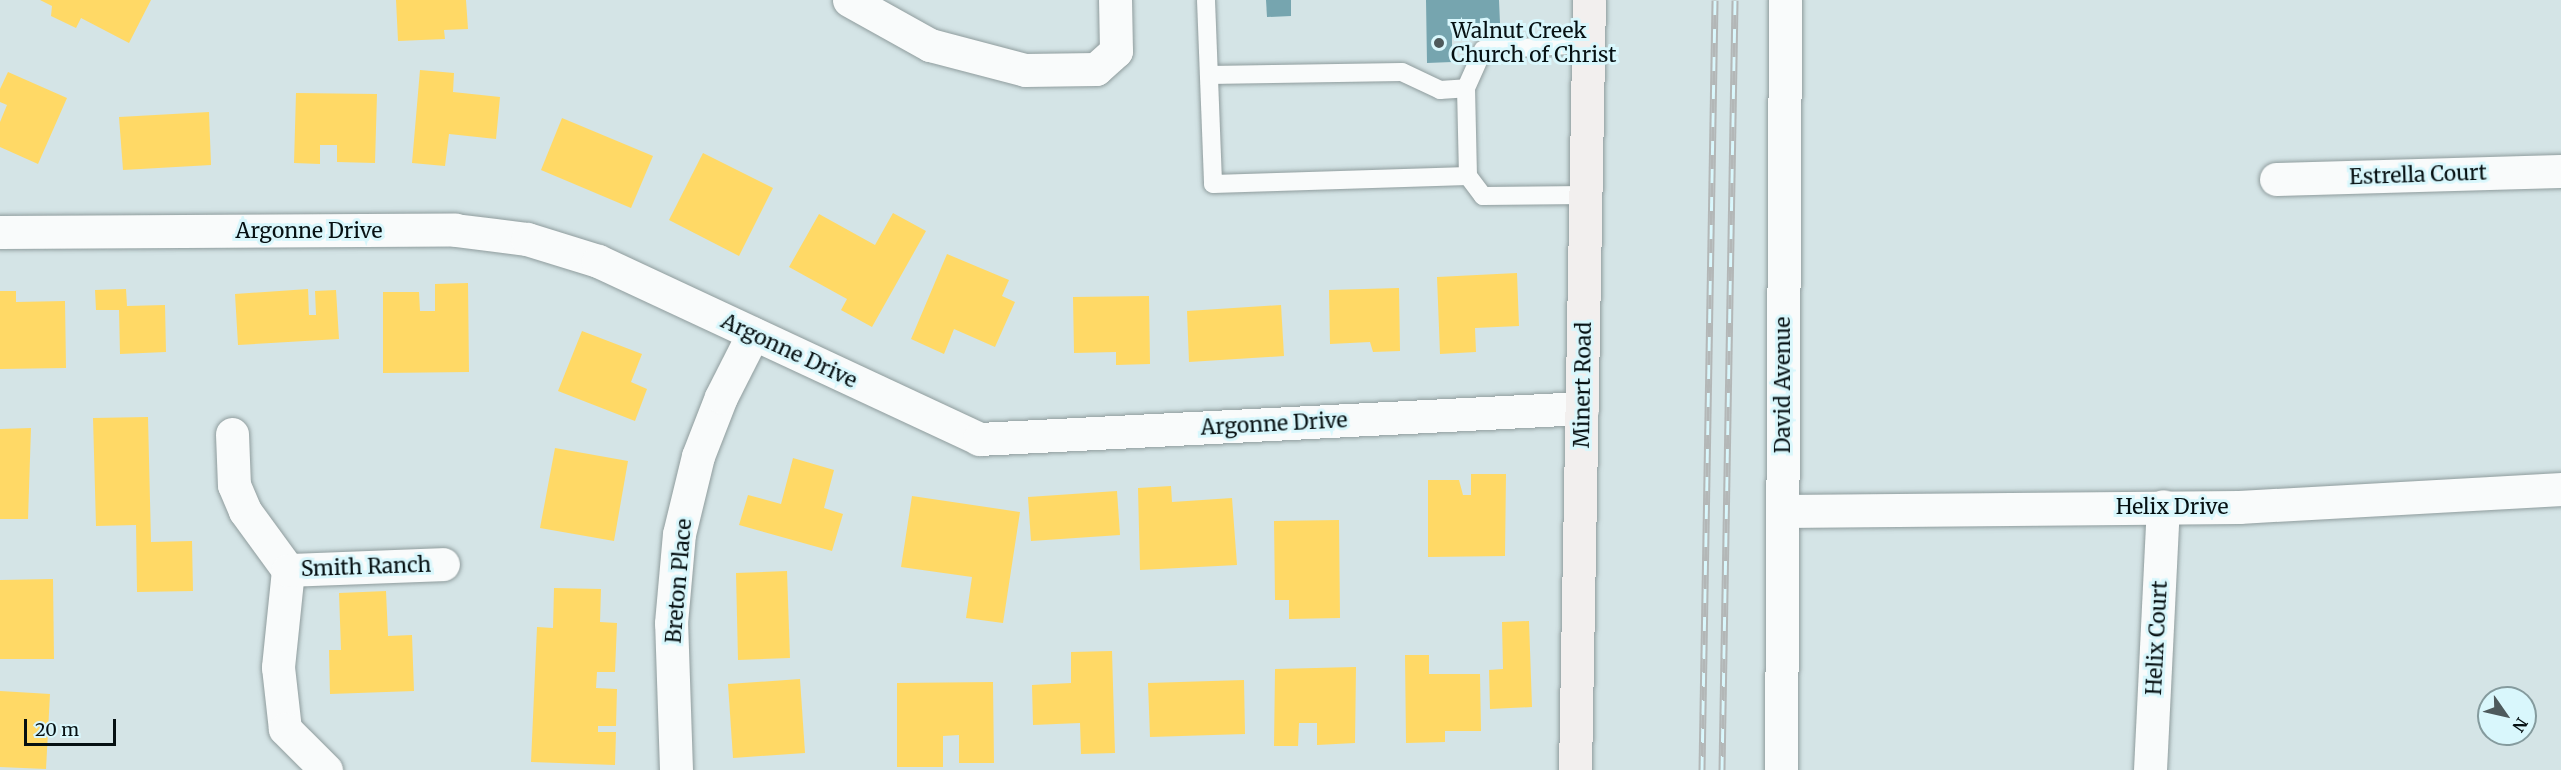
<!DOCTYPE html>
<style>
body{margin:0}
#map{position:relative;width:2561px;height:770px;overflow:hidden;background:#d4e4e6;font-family:Merriweather,serif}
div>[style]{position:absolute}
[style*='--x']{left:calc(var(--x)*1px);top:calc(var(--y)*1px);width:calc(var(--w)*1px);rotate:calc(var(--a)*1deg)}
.homes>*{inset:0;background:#ffd966}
.public>*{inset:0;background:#76a5af}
.roads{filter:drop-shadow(0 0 2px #8f9c9d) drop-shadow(0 0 2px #8f9c9d)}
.lane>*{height:18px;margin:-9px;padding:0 9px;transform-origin:9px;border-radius:9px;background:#f9fbfb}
.street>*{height:33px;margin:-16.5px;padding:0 16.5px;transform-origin:16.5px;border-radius:16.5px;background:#f9fbfb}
.secondary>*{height:33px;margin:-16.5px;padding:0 16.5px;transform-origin:16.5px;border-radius:16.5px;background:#f2efee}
.rail>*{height:7px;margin-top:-3.5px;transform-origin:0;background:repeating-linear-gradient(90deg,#d9f7fc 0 14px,#b3b7b7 0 28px);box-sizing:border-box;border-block:2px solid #b3b7b7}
.dots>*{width:16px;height:16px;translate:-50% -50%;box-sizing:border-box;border:3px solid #d9f7fc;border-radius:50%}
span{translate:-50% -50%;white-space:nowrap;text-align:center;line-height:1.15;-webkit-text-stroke:6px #d9f7fc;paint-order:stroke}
.poi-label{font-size:21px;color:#061012}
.left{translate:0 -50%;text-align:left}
.street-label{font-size:21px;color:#061012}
.north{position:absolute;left:2477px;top:686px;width:60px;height:60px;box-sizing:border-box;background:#d9f7fc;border:2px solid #859b9e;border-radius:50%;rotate:124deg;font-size:16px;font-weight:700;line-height:24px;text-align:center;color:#061012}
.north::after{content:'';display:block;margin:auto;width:21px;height:27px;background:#4e5a5c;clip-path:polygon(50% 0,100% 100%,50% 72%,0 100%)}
.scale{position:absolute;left:24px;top:719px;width:92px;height:27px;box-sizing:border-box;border:3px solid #061012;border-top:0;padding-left:8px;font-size:18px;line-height:21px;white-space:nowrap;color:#061012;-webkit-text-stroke:4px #d9f7fc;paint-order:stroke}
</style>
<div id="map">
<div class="homes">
<div style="clip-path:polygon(40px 0,151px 0,129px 43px,81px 18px,76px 28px,51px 16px,52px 6px)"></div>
<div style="clip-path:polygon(396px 0,466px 0,468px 29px,444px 30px,445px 39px,398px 41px)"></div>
<div style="clip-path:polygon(420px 70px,454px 73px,453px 92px,500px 97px,496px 139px,449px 134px,445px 166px,412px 163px)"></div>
<div style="clip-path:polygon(8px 72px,67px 98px,38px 164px,0 147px,0 122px,7px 105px,0 102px,0 89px)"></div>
<div style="clip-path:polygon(296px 93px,377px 94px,375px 163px,337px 162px,337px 145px,320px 145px,320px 164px,294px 163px)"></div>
<div style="clip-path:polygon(209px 112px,211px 165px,123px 170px,119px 117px)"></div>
<div style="clip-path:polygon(562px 118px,653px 156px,631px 208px,541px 170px)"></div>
<div style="clip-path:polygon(703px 153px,773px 188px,739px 256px,669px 220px)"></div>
<div style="clip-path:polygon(893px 213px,926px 231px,872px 327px,841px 310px,847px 299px,789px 267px,819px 214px,875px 245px)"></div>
<div style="clip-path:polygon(947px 254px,1009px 280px,1002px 296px,1015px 302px,995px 347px,954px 329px,944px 354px,911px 339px)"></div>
<div style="clip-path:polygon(1517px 273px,1519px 326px,1475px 328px,1476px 352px,1440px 354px,1437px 277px)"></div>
<div style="clip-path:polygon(468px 283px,469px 372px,383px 373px,383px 292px,419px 292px,420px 311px,435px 311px,435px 284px)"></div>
<div style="clip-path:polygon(1399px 288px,1400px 351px,1373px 352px,1370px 342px,1330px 344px,1329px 290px)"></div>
<div style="clip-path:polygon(126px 289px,127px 306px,165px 305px,166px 352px,120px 354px,119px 310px,96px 310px,95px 290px)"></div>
<div style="clip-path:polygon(308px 289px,309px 315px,316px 315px,315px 291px,336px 290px,339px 339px,238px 345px,235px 294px)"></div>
<div style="clip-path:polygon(0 291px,16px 291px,16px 302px,65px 301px,66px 368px,0 369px)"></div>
<div style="clip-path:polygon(1149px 296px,1150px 364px,1116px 365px,1116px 352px,1074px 353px,1073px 297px)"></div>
<div style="clip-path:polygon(1281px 305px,1284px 356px,1189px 362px,1187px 311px)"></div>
<div style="clip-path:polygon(582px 331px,642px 354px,631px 382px,647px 389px,635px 421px,558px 391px)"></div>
<div style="clip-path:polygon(148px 417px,151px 542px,192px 541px,193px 591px,137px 592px,136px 525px,96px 526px,93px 418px)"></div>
<div style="clip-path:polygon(31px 428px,28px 519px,0 519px,0 429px)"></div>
<div style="clip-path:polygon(555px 448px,628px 461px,614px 541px,540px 528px)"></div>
<div style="clip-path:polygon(793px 458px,834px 470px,824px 508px,843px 514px,832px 551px,739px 525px,748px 495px,781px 504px)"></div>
<div style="clip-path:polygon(1471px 474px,1506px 474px,1505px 556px,1428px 557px,1428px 480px,1459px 480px,1463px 495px,1471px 495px)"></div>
<div style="clip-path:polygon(1171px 486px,1172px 502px,1232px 498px,1237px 565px,1140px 570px,1138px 488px)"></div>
<div style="clip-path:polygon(1117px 491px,1120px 535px,1031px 541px,1028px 497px)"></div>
<div style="clip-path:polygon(912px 496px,1020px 512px,1003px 623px,966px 618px,972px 577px,901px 567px)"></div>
<div style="clip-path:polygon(1339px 520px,1340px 618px,1289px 619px,1289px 600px,1275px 600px,1274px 521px)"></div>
<div style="clip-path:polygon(787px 571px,790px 658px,738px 660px,736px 573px)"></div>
<div style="clip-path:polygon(53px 579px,54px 659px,0 659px,0 580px)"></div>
<div style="clip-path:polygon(554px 588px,601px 589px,600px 622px,617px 623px,615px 672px,597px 672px,596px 688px,617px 689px,616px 726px,598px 726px,598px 732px,616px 732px,615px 765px,531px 762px,537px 627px,553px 628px)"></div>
<div style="clip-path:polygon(386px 591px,388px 636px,412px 635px,414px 691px,330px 694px,329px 650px,341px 650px,339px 593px)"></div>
<div style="clip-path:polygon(1529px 621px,1532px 707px,1490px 709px,1489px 670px,1503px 669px,1502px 622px)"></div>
<div style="clip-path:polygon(1112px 651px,1115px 753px,1081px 754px,1080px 723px,1033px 725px,1032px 685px,1071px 683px,1071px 652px)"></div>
<div style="clip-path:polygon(1405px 655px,1429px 655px,1429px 674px,1480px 674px,1481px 731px,1445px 731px,1445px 742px,1406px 743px)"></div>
<div style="clip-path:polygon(1356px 667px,1355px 743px,1317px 745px,1317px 723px,1299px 723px,1298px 746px,1274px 746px,1275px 669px)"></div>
<div style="clip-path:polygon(800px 679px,805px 753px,733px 758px,728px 684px)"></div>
<div style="clip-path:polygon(1244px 680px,1245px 734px,1150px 737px,1148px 683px)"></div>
<div style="clip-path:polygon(993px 682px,994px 763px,959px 763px,959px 735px,943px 736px,943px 767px,897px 767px,897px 683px)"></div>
<div style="clip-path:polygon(0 691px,50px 694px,46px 769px,0 767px)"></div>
</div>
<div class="public">
<div style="clip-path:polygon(1266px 0,1291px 0,1291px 16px,1267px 17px)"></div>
<div style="clip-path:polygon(1426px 0,1499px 0,1500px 23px,1452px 24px,1452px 62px,1427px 63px)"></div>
</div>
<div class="roads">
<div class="lane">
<div style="--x:1206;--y:0;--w:184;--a:87.8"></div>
<div style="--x:1213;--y:184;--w:255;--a:-1.8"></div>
<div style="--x:1209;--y:75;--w:193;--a:-0.9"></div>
<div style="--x:1402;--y:72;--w:42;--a:25.3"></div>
<div style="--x:1440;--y:90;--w:26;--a:-4"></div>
<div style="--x:1586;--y:195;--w:103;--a:179.4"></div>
<div style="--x:1483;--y:196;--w:25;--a:-127"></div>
<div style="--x:1468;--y:176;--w:88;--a:-91.3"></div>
<div style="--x:1466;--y:88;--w:42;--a:-65.9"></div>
<div style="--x:1483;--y:50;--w:105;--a:-3.3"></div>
</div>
<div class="street">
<div style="--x:849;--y:0;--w:93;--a:29.1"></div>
<div style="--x:930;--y:45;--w:98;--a:14.7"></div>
<div style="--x:1025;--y:70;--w:71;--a:-0.8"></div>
<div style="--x:1096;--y:69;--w:27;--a:-42"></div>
<div style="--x:1116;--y:51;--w:51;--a:-91.1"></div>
<div style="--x:2276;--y:179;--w:285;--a:-1.6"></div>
<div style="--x:0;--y:232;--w:455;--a:-0.3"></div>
<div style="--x:455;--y:230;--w:73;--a:7.1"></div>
<div style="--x:527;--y:239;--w:74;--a:17.2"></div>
<div style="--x:598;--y:261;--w:421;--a:25"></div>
<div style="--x:979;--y:439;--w:604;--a:-2.94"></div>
<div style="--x:232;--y:434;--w:51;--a:87.8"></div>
<div style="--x:234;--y:485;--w:28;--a:67"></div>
<div style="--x:245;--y:511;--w:73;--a:53.9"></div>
<div style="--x:288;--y:570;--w:98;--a:95.9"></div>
<div style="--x:278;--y:667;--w:62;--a:83.6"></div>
<div style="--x:285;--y:729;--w:58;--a:45"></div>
<div style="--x:1783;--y:511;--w:456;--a:-0.5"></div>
<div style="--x:2239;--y:507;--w:323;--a:-3.2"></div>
<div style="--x:288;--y:570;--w:155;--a:-2.2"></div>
<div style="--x:676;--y:770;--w:147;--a:-91.9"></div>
<div style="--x:671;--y:623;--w:89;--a:-84.9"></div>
<div style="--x:679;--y:534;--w:80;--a:-76.3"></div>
<div style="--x:698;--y:456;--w:63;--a:-68.7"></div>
<div style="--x:721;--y:397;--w:71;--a:-63.1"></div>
<div style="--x:1781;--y:770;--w:770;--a:-89.7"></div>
<div style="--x:2150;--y:770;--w:264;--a:-87.2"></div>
</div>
<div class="secondary">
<div style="--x:1575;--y:770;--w:770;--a:-88.96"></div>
</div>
</div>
<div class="rail">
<div style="--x:1702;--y:770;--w:770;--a:-89.03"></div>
<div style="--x:1722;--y:770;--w:770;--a:-89.03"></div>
</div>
<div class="dots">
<div style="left:1439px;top:43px;background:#4e5a5c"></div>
</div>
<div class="poi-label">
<span class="left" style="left:1451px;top:43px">Walnut Creek<br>Church of Christ</span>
</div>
<div class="street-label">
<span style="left:2418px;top:175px;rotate:-2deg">Estrella Court</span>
<span style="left:309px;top:231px">Argonne Drive</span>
<span style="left:789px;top:351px;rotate:25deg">Argonne Drive</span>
<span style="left:1583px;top:385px;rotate:-89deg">Minert Road</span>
<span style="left:1783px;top:385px;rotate:-90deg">David Avenue</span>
<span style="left:1274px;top:424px;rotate:-3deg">Argonne Drive</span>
<span style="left:2172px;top:507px">Helix Drive</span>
<span style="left:366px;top:567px;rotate:-2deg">Smith Ranch</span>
<span style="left:679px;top:581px;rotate:-85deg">Breton Place</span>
<span style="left:2157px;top:638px;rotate:-87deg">Helix Court</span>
</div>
<div class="north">N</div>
<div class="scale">20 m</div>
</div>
